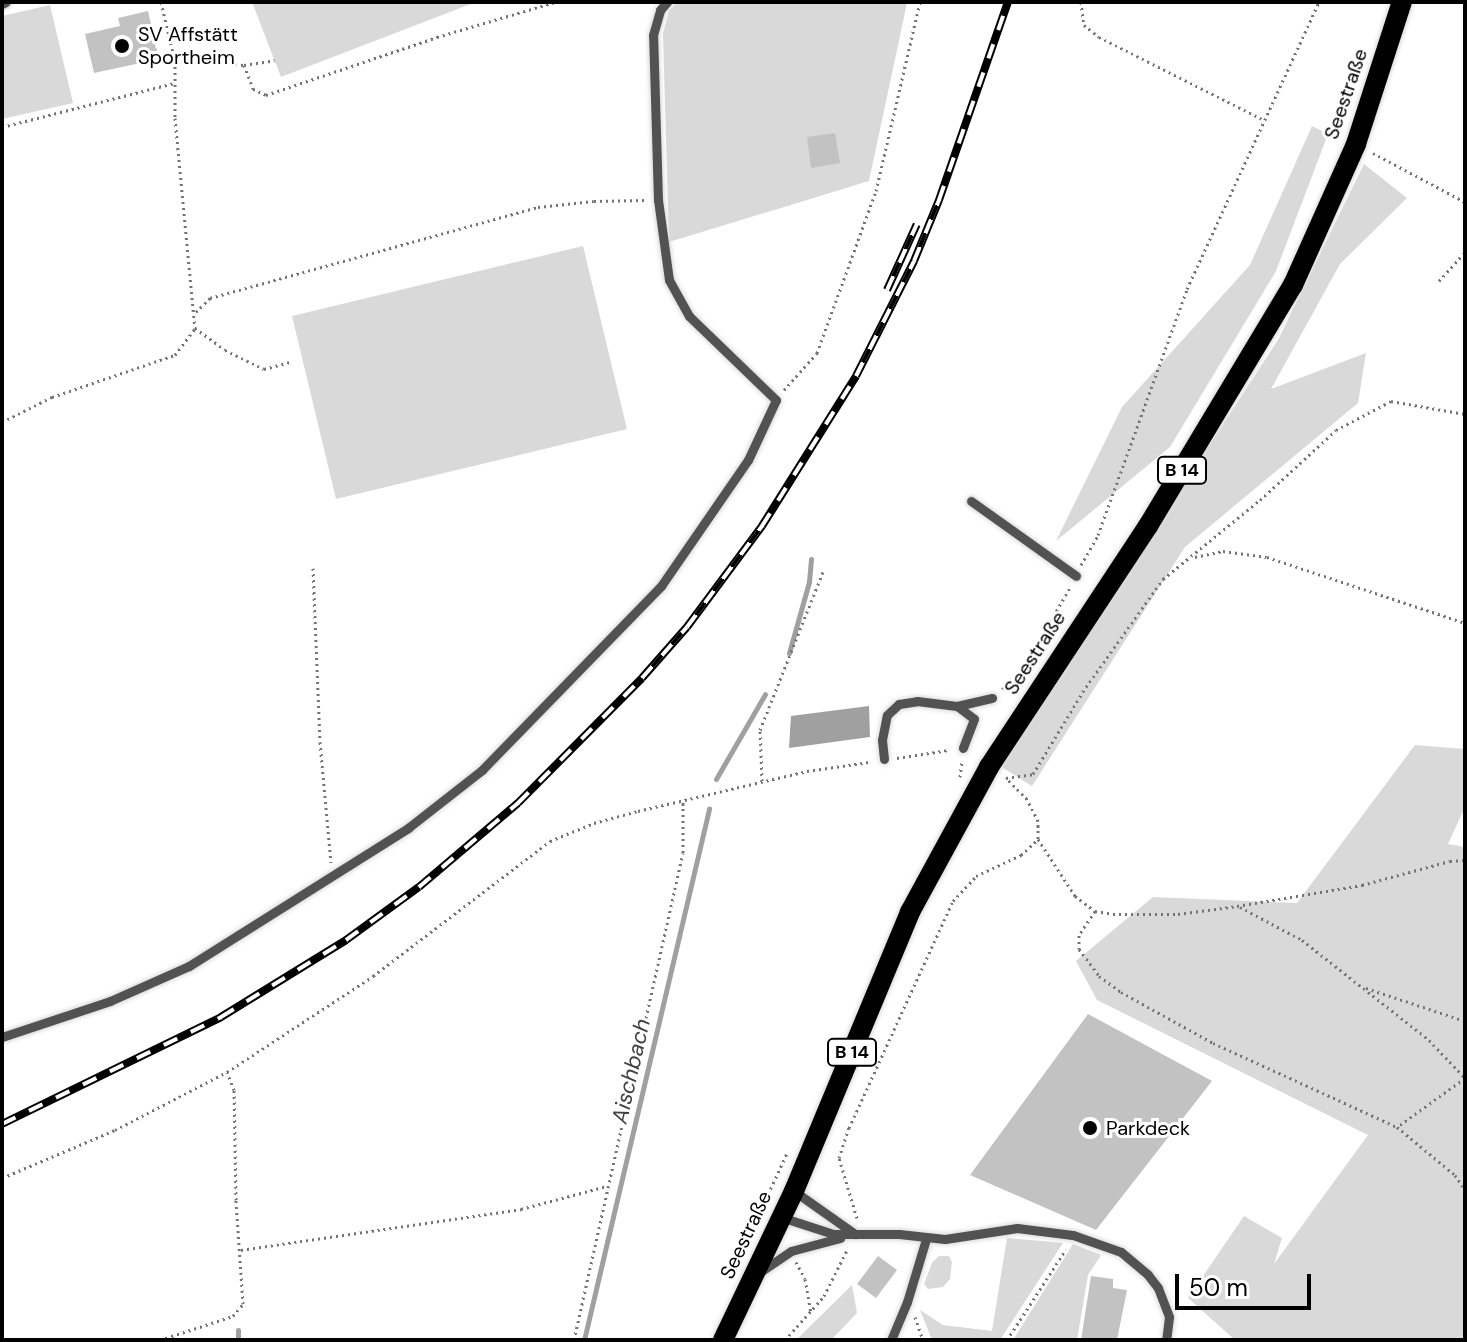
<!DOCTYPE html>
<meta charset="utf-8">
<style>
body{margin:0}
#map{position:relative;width:1467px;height:1342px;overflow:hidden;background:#fff;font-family:"DM Sans",sans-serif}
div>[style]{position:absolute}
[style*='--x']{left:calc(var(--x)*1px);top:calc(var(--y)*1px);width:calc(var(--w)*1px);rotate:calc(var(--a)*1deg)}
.green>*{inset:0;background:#d9d9d9}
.water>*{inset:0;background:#a0a0a0}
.stream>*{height:5px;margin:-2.5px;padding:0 2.5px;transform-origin:2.5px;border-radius:2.5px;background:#a0a0a0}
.building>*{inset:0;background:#c2c2c2}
.path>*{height:3px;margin-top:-1.5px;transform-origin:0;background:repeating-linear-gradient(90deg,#747474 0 2px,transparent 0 6px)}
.roads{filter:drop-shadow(0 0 2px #dbdbdb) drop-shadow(0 0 2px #dbdbdb)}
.service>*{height:9px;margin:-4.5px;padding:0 4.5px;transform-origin:4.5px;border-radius:4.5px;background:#525252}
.primary>*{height:20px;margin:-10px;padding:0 10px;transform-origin:10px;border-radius:10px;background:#000}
.rail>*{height:8px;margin-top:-4px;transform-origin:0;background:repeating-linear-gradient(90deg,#fff 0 15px,#000 0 30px);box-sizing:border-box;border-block:2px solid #000}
.dots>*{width:22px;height:22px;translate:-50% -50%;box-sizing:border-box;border:4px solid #fff;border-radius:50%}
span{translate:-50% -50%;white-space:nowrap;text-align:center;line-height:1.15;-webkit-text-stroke:6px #fff;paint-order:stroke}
.shield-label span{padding:2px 6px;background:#fff;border:2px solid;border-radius:6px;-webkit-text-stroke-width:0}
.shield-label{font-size:18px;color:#000;font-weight:700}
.poi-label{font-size:20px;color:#000}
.left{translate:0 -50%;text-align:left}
.street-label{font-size:20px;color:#000}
.water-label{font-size:22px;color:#414141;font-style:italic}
.frame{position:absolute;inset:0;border:4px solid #000;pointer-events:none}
.scale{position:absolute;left:1175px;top:1274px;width:136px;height:36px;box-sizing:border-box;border:4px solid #000;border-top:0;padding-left:10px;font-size:24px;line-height:28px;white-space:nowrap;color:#000;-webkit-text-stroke:6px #fff;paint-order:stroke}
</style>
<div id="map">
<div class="green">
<div style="clip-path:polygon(252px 2px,476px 2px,281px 77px)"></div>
<div style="clip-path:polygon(677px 2px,907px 3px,869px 181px,669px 242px,663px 33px,669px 11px)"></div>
<div style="clip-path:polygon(50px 5px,73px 103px,2px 119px,2px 16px)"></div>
<div style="clip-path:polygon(1312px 126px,1328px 134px,1276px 271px,1170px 447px,1056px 541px,1122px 407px,1250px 265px)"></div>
<div style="clip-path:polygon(1364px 164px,1407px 198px,1340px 264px,1271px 389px,1366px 353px,1358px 403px,1185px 547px,1032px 786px,1000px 766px,1278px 340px)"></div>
<div style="clip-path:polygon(583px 246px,627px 429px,336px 499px,292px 316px)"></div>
<div style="clip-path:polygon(1415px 745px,1465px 749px,1465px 807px,1448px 844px,1465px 847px,1465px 1340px,1235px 1340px,1188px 1298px,1244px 1216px,1282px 1238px,1274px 1264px,1368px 1135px,1097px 1000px,1076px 961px,1153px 897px,1297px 903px)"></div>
<div style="clip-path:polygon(1007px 1238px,1063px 1243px,1000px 1340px,932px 1340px,920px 1310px,943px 1325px,992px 1331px)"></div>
<div style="clip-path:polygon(1073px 1244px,1101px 1255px,1088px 1275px,1077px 1340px,1013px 1340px)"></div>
<div style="clip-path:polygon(939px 1256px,949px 1256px,952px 1262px,950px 1279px,943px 1287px,928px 1289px,924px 1284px,932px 1263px)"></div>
<div style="clip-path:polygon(852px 1285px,857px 1313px,831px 1340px,796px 1340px)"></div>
</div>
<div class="water">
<div style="clip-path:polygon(869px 706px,870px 737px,789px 748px,791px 716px)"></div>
</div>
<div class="stream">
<div style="--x:789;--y:653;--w:74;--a:-74.3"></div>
<div style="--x:809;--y:582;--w:23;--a:-85"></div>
<div style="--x:716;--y:779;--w:98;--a:-60"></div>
<div style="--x:238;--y:1330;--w:10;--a:90"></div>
<div style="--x:584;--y:1340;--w:546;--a:-76.75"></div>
</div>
<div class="building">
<div style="clip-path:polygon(148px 11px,159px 59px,94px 73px,85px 34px,120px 26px,118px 18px)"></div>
<div style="clip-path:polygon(835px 133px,840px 163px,811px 168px,807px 137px)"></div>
<div style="clip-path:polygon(1088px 1014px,1212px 1081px,1096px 1230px,970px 1175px)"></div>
<div style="clip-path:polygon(878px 1256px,897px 1270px,876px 1298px,857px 1284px)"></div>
<div style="clip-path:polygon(1091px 1276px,1113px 1279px,1113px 1288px,1127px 1290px,1117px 1340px,1081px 1340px)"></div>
</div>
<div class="path">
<div style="--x:161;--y:2;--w:61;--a:76.7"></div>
<div style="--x:175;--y:61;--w:57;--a:90"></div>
<div style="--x:175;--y:118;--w:211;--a:84.6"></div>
<div style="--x:195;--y:328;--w:37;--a:36"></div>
<div style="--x:225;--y:350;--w:43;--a:26"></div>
<div style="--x:264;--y:369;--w:28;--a:-15"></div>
<div style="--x:1081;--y:2;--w:23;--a:83"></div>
<div style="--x:1084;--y:25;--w:19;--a:39"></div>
<div style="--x:1099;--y:37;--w:182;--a:26.7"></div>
<div style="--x:175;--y:61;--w:69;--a:3.3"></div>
<div style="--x:244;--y:65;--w:31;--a:-9"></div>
<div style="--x:244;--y:65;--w:26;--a:69"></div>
<div style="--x:253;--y:89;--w:14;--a:25"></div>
<div style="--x:266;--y:95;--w:181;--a:-18.7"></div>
<div style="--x:437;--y:37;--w:123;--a:-16.5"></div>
<div style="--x:2;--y:127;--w:179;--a:-14.3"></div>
<div style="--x:1373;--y:153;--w:104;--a:28"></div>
<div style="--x:1439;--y:281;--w:39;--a:-48"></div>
<div style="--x:196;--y:312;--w:20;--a:-45"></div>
<div style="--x:210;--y:298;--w:340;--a:-15.5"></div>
<div style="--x:538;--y:207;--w:56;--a:-6.1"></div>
<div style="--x:594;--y:201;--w:52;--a:-1.1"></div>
<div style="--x:784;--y:390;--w:50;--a:-48.3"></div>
<div style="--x:817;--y:353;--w:172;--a:-70"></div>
<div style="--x:876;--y:191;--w:194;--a:-76.9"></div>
<div style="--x:2;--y:422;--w:56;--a:-26.6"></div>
<div style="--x:52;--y:397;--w:130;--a:-18.9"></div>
<div style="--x:175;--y:355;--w:34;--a:-53"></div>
<div style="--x:1195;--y:557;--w:29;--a:-12"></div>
<div style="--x:1223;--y:551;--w:44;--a:7.8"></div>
<div style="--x:1267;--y:557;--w:209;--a:18.4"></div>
<div style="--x:1081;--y:565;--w:34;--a:-60"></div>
<div style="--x:1098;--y:535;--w:262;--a:-70.1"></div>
<div style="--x:1187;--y:289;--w:316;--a:-65.3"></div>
<div style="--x:313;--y:568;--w:174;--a:87.7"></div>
<div style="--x:320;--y:742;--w:121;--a:84.8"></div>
<div style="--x:1002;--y:689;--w:30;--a:-45"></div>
<div style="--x:1023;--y:668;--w:95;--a:-59.7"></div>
<div style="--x:897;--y:758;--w:52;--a:-8.9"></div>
<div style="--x:960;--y:777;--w:17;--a:-83"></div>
<div style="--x:1006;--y:778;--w:27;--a:-8"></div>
<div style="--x:1033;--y:774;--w:102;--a:-58.7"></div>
<div style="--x:1086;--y:687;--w:133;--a:-54.5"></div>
<div style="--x:1163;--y:579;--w:125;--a:-39.2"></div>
<div style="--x:1260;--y:500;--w:103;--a:-42.6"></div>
<div style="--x:1336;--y:430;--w:62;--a:-27.8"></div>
<div style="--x:1391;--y:401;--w:75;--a:10"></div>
<div style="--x:762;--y:781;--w:51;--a:-92.2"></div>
<div style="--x:760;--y:730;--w:173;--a:-68.3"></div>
<div style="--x:1038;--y:839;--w:68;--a:57"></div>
<div style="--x:1075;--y:896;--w:25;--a:37"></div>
<div style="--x:1095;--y:911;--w:18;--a:9"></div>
<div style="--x:1113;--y:914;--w:65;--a:0"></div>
<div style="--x:1178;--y:914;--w:60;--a:-7.7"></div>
<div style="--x:1237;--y:906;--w:127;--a:-9.5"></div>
<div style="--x:1362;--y:885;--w:91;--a:-15.3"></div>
<div style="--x:1450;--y:861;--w:15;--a:-4"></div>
<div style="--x:1240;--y:907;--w:70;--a:28"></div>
<div style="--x:1302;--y:940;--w:162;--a:38.2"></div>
<div style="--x:1429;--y:1040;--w:52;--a:46.5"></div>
<div style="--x:1465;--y:1078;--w:84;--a:144.2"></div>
<div style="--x:1095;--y:911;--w:29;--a:124"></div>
<div style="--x:1079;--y:935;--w:14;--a:90"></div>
<div style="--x:1079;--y:949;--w:34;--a:53"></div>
<div style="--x:1099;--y:976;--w:27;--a:36"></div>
<div style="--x:1121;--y:992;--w:105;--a:29"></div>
<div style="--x:1213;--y:1043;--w:202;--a:24.5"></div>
<div style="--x:1397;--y:1127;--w:75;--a:39.6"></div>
<div style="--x:1455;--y:1175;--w:18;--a:56"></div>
<div style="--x:1366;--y:988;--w:104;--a:18.4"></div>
<div style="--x:2;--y:1178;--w:123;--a:-23"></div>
<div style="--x:115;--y:1130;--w:126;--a:-27.4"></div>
<div style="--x:227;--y:1072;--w:175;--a:-33.3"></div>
<div style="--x:373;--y:976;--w:223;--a:-37.3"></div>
<div style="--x:550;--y:841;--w:48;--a:-22.2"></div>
<div style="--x:594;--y:823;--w:46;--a:-15.3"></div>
<div style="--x:638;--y:811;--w:174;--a:-13.3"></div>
<div style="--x:807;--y:771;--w:63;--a:-8.3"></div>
<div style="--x:857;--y:1218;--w:63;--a:-106.7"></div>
<div style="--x:839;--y:1158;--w:32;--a:-72"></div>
<div style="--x:849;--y:1128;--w:250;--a:-65.4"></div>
<div style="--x:953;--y:901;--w:34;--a:-47"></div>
<div style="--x:976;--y:876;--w:50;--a:-25"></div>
<div style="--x:1021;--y:855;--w:23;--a:-43"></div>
<div style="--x:1038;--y:839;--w:18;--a:-90"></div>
<div style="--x:1038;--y:821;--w:25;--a:-117"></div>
<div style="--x:1027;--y:799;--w:30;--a:-135"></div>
<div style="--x:756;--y:1228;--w:3;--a:-162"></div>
<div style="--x:753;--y:1227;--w:81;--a:-65.3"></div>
<div style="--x:241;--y:1250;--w:283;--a:-8.3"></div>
<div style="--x:521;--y:1209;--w:89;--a:-15"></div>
<div style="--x:796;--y:1262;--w:19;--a:62"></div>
<div style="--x:805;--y:1279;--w:34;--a:80"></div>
<div style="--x:915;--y:1317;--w:24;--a:71"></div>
<div style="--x:160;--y:1340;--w:77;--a:-18.2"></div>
<div style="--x:233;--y:1316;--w:16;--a:-50"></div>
<div style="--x:243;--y:1304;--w:104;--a:-93.9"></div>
<div style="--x:236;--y:1200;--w:110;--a:-91"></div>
<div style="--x:234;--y:1090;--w:19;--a:-111"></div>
<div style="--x:574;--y:1340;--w:499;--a:-77.4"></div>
<div style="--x:683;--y:853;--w:53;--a:-90"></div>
<div style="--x:785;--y:1340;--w:59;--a:-48.4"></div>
<div style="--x:824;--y:1296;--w:54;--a:-63.4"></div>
<div style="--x:1007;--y:1340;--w:108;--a:-57"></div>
</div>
<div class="roads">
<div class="service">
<div style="--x:2;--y:4;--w:4;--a:-27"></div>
<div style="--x:971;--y:501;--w:129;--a:35.5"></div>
<div style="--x:957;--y:706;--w:21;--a:37"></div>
<div style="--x:974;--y:719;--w:31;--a:111"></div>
<div style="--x:884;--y:759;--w:19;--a:-96"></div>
<div style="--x:882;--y:740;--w:25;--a:-79"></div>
<div style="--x:887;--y:715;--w:16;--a:-43"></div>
<div style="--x:899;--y:704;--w:18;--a:-9"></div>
<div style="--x:917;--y:701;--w:40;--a:7.1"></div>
<div style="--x:957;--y:706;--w:36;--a:-13"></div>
<div style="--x:2;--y:1037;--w:114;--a:-18.4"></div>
<div style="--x:110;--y:1001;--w:86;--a:-23.9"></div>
<div style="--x:189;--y:966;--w:259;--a:-32.2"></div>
<div style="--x:408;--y:828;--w:94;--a:-38.1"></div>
<div style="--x:482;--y:770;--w:257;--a:-45.8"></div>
<div style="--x:661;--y:586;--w:153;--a:-55.4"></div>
<div style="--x:748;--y:460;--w:66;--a:-65"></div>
<div style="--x:776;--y:400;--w:121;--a:-136"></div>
<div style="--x:689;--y:316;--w:41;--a:-119.1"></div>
<div style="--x:669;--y:280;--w:81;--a:-97.8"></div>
<div style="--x:658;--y:200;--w:165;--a:-91.7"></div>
<div style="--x:653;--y:35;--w:26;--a:-74"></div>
<div style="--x:660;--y:10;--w:11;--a:-49"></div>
<div style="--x:794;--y:1191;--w:75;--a:35.2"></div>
<div style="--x:781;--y:1217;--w:55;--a:18.1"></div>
<div style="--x:833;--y:1234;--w:66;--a:0"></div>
<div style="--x:899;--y:1234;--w:46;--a:6.2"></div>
<div style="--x:945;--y:1239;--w:73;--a:-8.7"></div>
<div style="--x:1017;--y:1228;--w:56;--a:7.1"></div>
<div style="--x:1073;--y:1235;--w:51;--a:19.5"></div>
<div style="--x:1121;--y:1252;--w:35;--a:40"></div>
<div style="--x:1148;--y:1275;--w:16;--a:52"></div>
<div style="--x:1158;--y:1288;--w:31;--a:69"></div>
<div style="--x:1169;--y:1317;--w:23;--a:97"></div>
<div style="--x:760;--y:1272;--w:37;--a:-34"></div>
<div style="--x:791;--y:1251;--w:51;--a:-14.9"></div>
<div style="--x:891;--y:1340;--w:41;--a:-67.2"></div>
<div style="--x:907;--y:1302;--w:66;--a:-73.2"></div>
</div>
<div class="primary">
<div style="--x:723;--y:1340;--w:165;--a:-64.5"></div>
<div style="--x:794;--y:1191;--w:302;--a:-67.4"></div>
<div style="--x:910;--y:912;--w:165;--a:-61.4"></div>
<div style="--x:989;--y:767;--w:289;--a:-56.6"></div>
<div style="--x:1148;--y:526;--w:281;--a:-59"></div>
<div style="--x:1293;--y:285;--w:154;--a:-65.9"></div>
<div style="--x:1356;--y:144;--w:149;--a:-72.1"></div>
</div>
</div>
<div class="rail">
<div style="--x:887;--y:290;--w:72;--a:-65.6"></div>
<div style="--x:2;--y:1124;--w:244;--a:-26"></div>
<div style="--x:221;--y:1017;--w:147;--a:-31.6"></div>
<div style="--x:346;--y:940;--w:90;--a:-36"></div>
<div style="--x:419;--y:887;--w:130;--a:-40.3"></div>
<div style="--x:518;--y:803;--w:176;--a:-45.2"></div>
<div style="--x:642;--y:678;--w:68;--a:-48.6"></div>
<div style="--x:687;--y:627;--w:126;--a:-53.4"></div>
<div style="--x:762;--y:526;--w:177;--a:-57.9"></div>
<div style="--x:856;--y:376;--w:129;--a:-63.2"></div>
<div style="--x:914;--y:261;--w:66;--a:-67.7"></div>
<div style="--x:939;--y:200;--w:210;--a:-70.8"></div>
</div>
<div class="dots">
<div style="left:122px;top:46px;background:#000"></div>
<div style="left:1090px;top:1128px;background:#000"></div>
</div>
<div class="shield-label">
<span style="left:1182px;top:470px">B 14</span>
<span style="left:852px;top:1052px">B 14</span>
</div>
<div class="poi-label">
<span class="left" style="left:138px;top:46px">SV Affstätt<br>Sportheim</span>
<span class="left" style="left:1106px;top:1128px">Parkdeck</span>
</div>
<div class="street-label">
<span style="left:1346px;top:94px;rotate:-71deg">Seestraße</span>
<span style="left:1035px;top:653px;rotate:-57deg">Seestraße</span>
<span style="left:746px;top:1235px;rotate:-65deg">Seestraße</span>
</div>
<div class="water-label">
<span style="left:631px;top:1071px;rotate:-77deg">Aischbach</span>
</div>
<div class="frame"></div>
<div class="scale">50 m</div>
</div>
